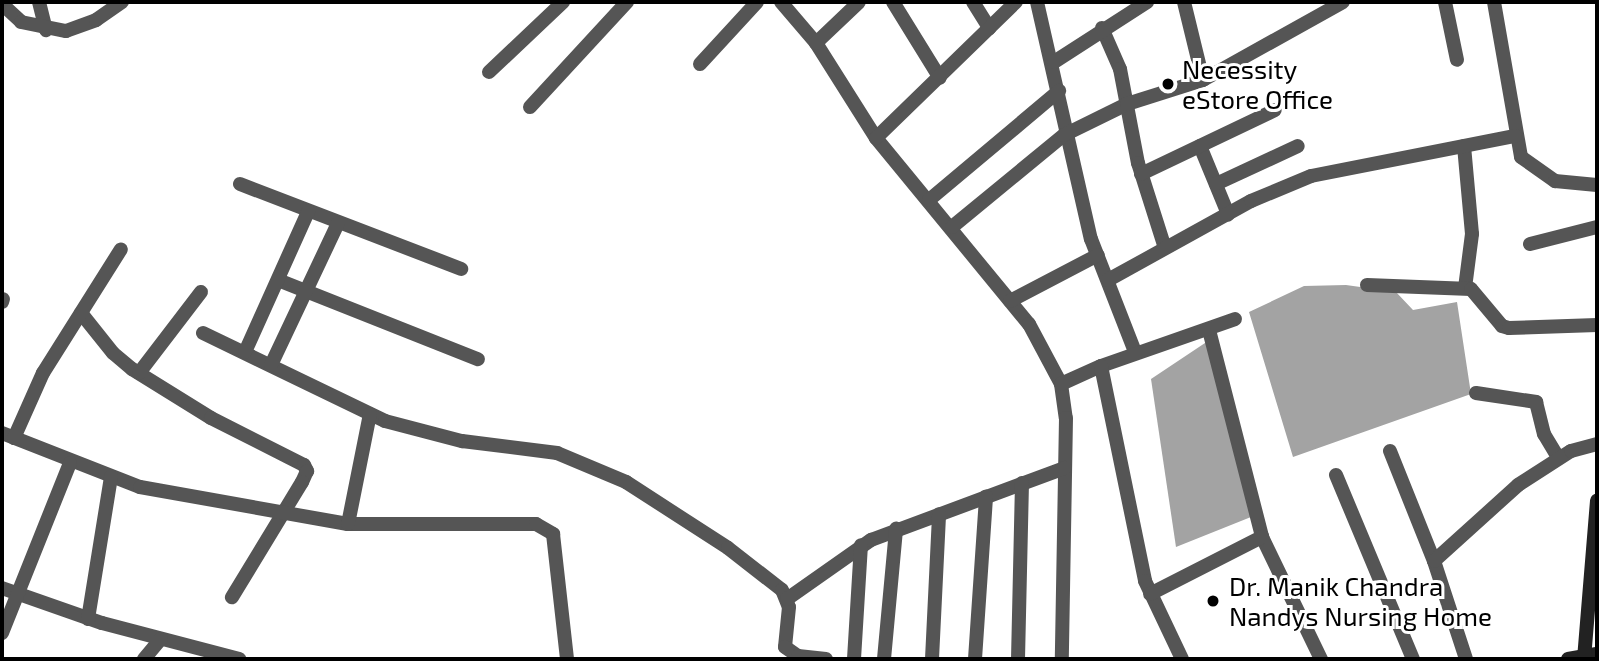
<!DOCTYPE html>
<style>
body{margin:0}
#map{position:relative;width:1599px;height:661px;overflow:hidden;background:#fff;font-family:"Exo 2",sans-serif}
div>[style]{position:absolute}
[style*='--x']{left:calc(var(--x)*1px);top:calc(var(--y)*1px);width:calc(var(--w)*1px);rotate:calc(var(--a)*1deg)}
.water>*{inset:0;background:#a3a3a3}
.street>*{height:14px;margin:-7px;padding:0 7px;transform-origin:7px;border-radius:7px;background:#555}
.secondary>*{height:14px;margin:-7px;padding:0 7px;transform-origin:7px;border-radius:7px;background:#222}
.dots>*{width:19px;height:19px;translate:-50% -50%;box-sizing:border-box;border:4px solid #fff;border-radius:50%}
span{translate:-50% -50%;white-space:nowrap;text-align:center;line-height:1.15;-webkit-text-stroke:6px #fff;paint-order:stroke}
.poi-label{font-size:26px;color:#000}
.left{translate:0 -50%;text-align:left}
.frame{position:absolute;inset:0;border:4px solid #000;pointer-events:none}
</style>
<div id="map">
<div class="water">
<div style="clip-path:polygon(1346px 285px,1396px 292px,1413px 310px,1457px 302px,1471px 394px,1293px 457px,1249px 312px,1304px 286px)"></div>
<div style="clip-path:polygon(1208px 341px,1251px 517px,1176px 547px,1151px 379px)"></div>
</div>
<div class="street">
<div style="--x:39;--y:2;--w:29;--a:76"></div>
<div style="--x:781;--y:2;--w:54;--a:49.5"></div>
<div style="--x:816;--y:43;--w:112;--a:57.7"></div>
<div style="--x:876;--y:138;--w:241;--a:50.6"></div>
<div style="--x:1029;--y:324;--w:68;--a:61.9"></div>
<div style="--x:1061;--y:384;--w:34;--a:82"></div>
<div style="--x:1066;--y:418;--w:241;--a:91"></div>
<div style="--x:893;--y:2;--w:89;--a:58.3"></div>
<div style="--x:973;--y:2;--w:31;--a:58"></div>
<div style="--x:1037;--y:2;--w:243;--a:77.2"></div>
<div style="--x:1091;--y:239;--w:121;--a:68.7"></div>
<div style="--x:1184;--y:2;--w:80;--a:76.3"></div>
<div style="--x:1445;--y:2;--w:59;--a:78.3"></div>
<div style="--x:1494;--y:2;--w:157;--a:80.1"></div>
<div style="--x:1521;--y:157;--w:42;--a:35.2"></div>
<div style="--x:1555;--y:181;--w:42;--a:5.4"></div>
<div style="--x:2;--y:4;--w:26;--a:43"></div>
<div style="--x:21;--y:22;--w:46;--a:11.3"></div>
<div style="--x:66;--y:31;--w:32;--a:-20"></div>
<div style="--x:96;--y:20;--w:32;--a:-35"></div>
<div style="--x:1102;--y:28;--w:45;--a:66.3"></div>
<div style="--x:1120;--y:69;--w:96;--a:79.2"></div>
<div style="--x:1138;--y:163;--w:89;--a:72.4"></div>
<div style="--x:816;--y:43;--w:59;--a:-43.6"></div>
<div style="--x:1054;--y:62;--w:111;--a:-32.8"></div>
<div style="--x:700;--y:64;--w:84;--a:-47.4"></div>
<div style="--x:489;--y:72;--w:102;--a:-43.4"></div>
<div style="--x:530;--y:107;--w:143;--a:-47.3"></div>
<div style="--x:876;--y:138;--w:195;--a:-44.2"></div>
<div style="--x:1200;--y:146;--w:74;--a:67.6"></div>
<div style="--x:1464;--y:146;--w:88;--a:84.8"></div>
<div style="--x:1472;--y:234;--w:54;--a:97.4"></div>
<div style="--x:1141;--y:174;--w:148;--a:-25.5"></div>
<div style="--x:240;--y:184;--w:237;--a:21"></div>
<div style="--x:1216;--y:184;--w:90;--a:-24.9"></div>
<div style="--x:929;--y:200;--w:170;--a:-40"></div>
<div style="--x:952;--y:227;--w:145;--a:-39.4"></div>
<div style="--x:1064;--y:135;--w:70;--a:-26.2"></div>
<div style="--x:1127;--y:104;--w:80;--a:-17.5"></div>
<div style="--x:1203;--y:80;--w:160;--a:-29.1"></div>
<div style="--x:1530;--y:244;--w:69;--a:-14.2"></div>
<div style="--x:278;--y:280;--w:215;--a:21.6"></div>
<div style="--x:1108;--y:280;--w:163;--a:-28.9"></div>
<div style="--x:1251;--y:201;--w:65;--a:-22.6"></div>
<div style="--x:1311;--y:176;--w:208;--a:-11.1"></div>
<div style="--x:1367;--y:285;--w:104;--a:2.2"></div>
<div style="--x:1471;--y:289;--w:48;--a:50"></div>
<div style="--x:1502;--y:326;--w:7;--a:16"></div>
<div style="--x:1509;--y:328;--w:88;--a:-2"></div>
<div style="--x:1010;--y:301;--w:99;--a:-27.6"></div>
<div style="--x:2;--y:302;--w:3;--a:-72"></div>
<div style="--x:81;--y:313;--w:51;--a:51.3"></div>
<div style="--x:113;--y:353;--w:25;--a:40"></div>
<div style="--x:132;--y:369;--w:93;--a:31.8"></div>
<div style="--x:211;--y:418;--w:104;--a:26.8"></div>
<div style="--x:304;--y:465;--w:7;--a:63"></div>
<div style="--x:307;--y:471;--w:12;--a:114"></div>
<div style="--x:302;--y:482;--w:135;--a:121.3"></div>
<div style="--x:1209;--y:330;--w:214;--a:75.6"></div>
<div style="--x:1262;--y:537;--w:136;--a:64.2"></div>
<div style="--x:203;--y:333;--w:202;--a:25.8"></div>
<div style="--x:385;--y:421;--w:80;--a:14.6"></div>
<div style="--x:462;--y:441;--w:96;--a:7.2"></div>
<div style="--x:557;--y:453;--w:75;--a:22.8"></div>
<div style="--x:626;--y:482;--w:121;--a:32.9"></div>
<div style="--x:728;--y:548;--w:68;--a:37.9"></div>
<div style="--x:782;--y:590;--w:18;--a:68"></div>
<div style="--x:789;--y:607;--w:40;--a:95.7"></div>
<div style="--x:785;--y:647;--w:16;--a:35"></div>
<div style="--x:798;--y:656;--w:28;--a:6"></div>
<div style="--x:245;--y:352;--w:154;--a:-65.8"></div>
<div style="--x:271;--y:365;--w:157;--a:-64.7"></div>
<div style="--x:1101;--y:366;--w:142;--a:-19.3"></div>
<div style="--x:139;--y:373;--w:102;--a:-52.6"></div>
<div style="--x:1061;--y:384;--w:44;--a:-24.2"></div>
<div style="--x:1101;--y:366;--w:219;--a:78.4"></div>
<div style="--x:1145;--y:581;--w:86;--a:64.6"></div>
<div style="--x:1476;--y:393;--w:61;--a:8.5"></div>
<div style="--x:1536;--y:402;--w:33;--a:76"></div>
<div style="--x:1544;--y:434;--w:27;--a:59"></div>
<div style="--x:2;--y:433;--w:148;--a:21.4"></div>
<div style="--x:140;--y:487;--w:211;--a:10.1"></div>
<div style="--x:348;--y:524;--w:188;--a:0"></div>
<div style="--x:536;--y:524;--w:20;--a:30"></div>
<div style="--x:553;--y:534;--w:126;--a:83.6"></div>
<div style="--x:14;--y:438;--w:71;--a:-66"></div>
<div style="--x:43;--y:373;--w:146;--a:-57.8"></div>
<div style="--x:1390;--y:451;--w:118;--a:68.2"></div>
<div style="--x:1434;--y:561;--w:103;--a:71.9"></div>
<div style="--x:1336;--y:475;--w:199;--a:67.3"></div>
<div style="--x:348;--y:524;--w:112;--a:-78.7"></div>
<div style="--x:1434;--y:561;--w:113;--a:-42.1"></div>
<div style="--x:1518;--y:485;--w:63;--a:-32.7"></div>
<div style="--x:1571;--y:451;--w:27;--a:-15"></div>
<div style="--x:2;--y:588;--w:106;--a:19.3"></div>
<div style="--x:102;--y:623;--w:142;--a:14.7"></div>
<div style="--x:1150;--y:594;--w:126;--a:-27"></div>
<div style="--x:787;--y:599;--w:103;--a:-35.1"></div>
<div style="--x:871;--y:540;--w:207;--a:-20.4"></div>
<div style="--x:88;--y:619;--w:144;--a:-80.8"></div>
<div style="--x:2;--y:633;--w:183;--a:-68.2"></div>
<div style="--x:144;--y:659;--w:26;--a:-50"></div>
<div style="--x:854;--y:659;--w:114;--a:-86.5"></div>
<div style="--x:884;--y:659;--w:131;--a:-84.7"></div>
<div style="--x:932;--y:659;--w:145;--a:-87.2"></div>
<div style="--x:975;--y:659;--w:163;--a:-86.1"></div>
<div style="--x:1018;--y:659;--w:176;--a:-88.7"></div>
</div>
<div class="secondary">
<div style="--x:1568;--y:659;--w:29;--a:-10"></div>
<div style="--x:1584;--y:659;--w:159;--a:-85.3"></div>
</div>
<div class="dots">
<div style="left:1168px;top:84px;background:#000"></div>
<div style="left:1213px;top:601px;background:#000"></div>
</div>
<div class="poi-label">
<span class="left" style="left:1182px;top:84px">Necessity<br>eStore Office</span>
<span class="left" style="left:1229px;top:601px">Dr. Manik Chandra<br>Nandys Nursing Home</span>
</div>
<div class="frame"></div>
</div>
